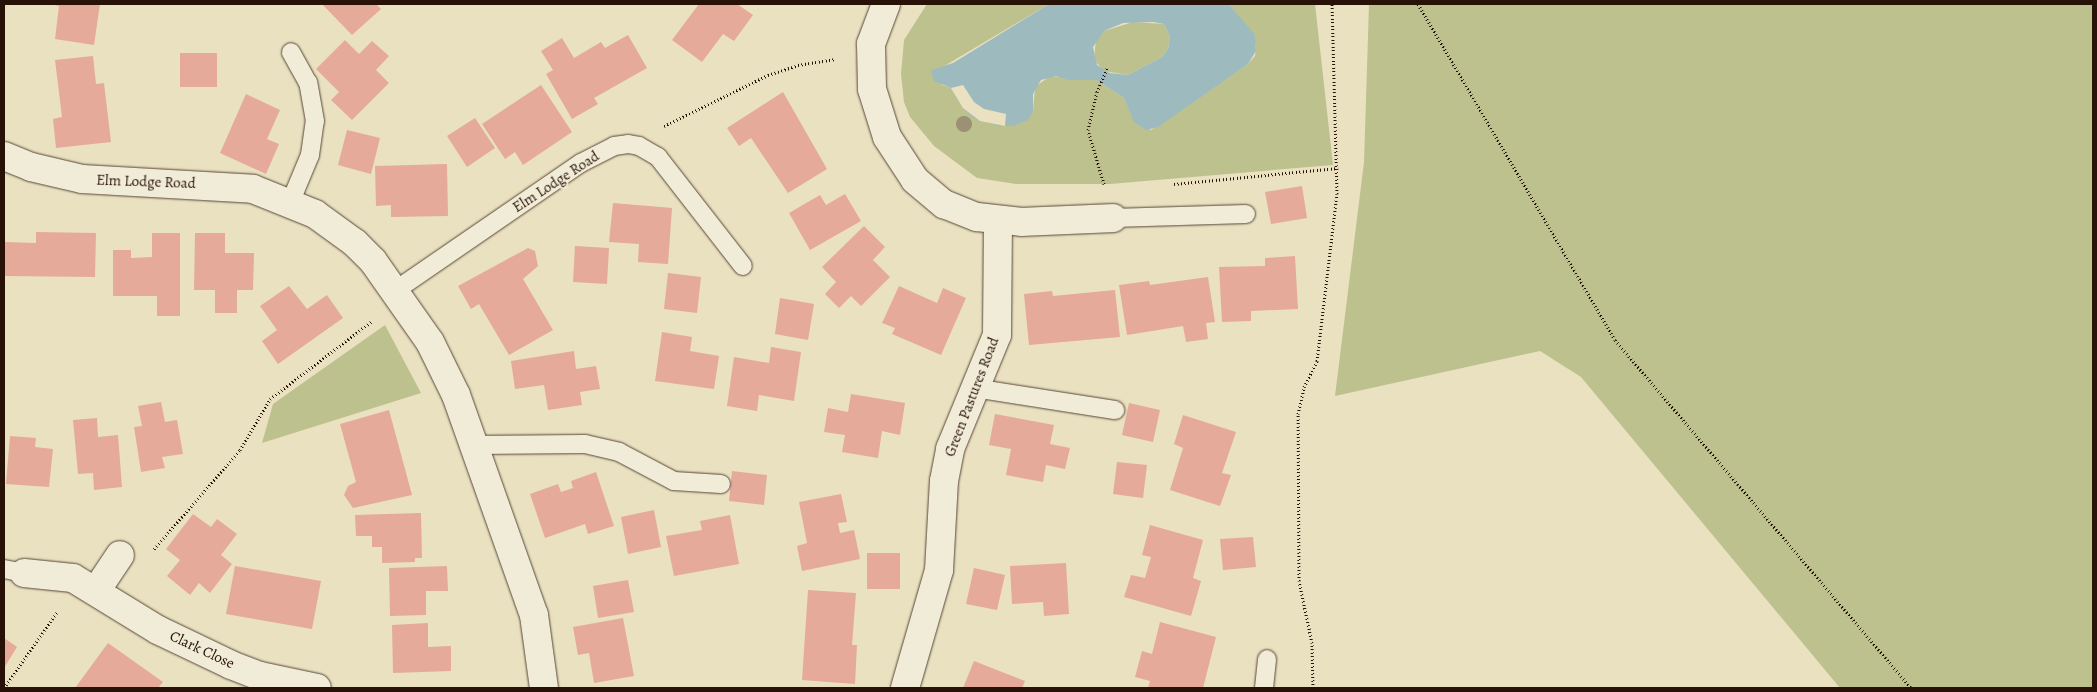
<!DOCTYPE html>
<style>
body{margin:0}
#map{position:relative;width:2097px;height:692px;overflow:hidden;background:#eae1c1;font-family:Alegreya,serif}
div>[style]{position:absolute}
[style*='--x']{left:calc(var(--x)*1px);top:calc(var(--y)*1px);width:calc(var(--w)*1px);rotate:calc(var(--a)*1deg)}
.green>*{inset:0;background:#bdc18e}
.water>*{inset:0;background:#9dbbbe}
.pier>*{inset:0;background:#eae1c1}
.building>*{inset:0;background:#e5aa9a}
.path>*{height:3px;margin-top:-1.5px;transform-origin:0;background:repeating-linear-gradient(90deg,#281207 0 1px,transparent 0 3.5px)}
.roads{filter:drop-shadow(0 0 1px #584636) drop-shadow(0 0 1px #584636)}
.service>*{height:18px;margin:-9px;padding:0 9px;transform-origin:9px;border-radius:9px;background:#f1ecd7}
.minor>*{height:28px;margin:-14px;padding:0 14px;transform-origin:14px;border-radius:14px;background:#f1ecd7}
.trees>*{width:16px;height:16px;margin:-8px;border-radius:50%;background:#9c9175}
span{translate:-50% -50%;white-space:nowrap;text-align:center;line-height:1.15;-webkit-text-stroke:4px #f1ecd7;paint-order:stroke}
.street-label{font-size:15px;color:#281207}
.frame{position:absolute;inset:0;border:5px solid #281207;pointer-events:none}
</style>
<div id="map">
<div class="green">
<div style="clip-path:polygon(927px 4px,1049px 4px,941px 68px,942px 85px,951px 88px,963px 108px,999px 126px,1033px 111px,1035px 87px,1050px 76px,1096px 80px,1124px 98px,1133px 118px,1151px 130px,1248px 64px,1255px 56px,1256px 47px,1249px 29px,1229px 4px,1315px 4px,1333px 165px,1110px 184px,1016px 184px,977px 178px,934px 146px,910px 117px,904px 102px,901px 74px,904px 40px)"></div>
<div style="clip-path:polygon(1369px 4px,2093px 4px,2093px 688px,1840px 688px,1581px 377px,1540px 351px,1335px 396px,1364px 162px)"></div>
<div style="clip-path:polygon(1133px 22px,1164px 24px,1170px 37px,1168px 49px,1162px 57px,1128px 75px,1104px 71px,1094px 60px,1096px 39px,1104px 31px)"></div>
<div style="clip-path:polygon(385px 325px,421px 393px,262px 443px,273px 404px)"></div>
</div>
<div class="water">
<div style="clip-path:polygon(evenodd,1049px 4px,1229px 4px,1255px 35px,1256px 51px,1248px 64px,1158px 127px,1146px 130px,1134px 122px,1124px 98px,1096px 80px,1068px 80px,1056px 76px,1041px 80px,1033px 94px,1033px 111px,1028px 120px,1013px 126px,999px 126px,974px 118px,963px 108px,951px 88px,934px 81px,931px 70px,953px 63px,1049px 4px,1153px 22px,1164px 24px,1170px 37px,1168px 49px,1162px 57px,1128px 75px,1110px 73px,1097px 65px,1093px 47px,1104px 31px,1123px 23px,1153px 22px)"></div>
</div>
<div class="pier">
<div style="clip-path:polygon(963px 85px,974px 102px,984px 109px,1006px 114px,1005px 126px,980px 121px,963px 108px,951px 88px)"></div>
</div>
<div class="building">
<div style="clip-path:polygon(100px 4px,94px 45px,55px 39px,59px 6px,51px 4px)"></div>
<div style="clip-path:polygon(322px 4px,376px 4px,381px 9px,352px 35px)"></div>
<div style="clip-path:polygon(699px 4px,737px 4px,753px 15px,734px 41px,723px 34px,702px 62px,672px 40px)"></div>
<div style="clip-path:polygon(628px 35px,647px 68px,594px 98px,598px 104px,572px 119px,546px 74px,553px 70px,541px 51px,562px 38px,574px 58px,601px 42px,605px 48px)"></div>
<div style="clip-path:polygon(345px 40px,359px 54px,372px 41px,389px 56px,376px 70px,389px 83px,352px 120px,331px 100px,339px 92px,316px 69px)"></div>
<div style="clip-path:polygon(180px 53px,217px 53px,217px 87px,180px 87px)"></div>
<div style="clip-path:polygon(93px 56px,96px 84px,104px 83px,111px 142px,56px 148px,53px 119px,62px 117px,55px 60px)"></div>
<div style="clip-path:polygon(541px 85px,572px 132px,523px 165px,515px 152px,505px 159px,482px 124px)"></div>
<div style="clip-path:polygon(783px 92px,827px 169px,788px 193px,751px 138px,739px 146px,727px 128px)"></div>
<div style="clip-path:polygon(246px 94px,280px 110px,267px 139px,279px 144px,266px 174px,220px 153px)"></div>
<div style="clip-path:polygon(475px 118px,495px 148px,467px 167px,447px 136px)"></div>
<div style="clip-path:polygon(347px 130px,380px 138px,371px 174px,338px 165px)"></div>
<div style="clip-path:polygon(447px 164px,448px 216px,391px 217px,391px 205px,376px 206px,375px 166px)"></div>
<div style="clip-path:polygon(1302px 186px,1307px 218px,1271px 224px,1265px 192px)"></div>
<div style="clip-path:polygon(845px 194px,861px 221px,810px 250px,789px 213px,820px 195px,826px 205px)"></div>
<div style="clip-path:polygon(613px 203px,672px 208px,668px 264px,638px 262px,639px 244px,609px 242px)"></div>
<div style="clip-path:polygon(864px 226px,885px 247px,873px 260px,890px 277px,861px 306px,851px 296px,839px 308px,825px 294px,836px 282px,822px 267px)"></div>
<div style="clip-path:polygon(36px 232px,96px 233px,95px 277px,4px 276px,4px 242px,36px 243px)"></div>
<div style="clip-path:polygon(152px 233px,180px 233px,180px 316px,157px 316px,157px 296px,113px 296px,113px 250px,131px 250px,131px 258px,152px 257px)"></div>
<div style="clip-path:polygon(195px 233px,225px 233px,225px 253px,254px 253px,253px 290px,237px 290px,237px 313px,215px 313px,215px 290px,194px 290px)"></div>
<div style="clip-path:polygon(575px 246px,609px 248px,607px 284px,573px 282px)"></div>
<div style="clip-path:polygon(528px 248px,535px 251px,538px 266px,523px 279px,553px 330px,509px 355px,479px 304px,471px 309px,458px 286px)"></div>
<div style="clip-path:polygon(1295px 256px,1298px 309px,1251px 311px,1251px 321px,1222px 322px,1219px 267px,1265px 266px,1265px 258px)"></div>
<div style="clip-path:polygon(668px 273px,701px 277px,697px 313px,664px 309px)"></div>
<div style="clip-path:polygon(1208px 277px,1215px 322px,1206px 323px,1208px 339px,1186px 342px,1183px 326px,1127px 335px,1119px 285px,1149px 281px,1150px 285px)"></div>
<div style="clip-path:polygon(289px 286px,307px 309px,327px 295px,343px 318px,278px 364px,262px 341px,277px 330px,260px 306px)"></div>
<div style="clip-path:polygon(899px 286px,937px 303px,943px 288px,966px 298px,941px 355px,892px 334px,895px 328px,882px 323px)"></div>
<div style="clip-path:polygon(1115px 290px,1120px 337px,1029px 345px,1024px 294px,1052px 291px,1053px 296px)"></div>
<div style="clip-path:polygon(780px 298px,814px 304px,808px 340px,775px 334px)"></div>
<div style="clip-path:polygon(662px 332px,692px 337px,690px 351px,719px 356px,714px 389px,655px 381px)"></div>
<div style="clip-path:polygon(771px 347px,801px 352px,794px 401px,759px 395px,757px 411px,727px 406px,734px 357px,769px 363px)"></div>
<div style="clip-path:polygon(574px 351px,576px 369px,596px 366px,600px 389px,580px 392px,582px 405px,548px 410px,544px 385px,515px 389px,511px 361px)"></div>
<div style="clip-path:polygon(851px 394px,905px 403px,900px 435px,882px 431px,878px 458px,842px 452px,845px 435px,824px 432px,828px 408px,848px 412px)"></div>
<div style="clip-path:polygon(161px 402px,165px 422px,177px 420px,183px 454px,162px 457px,165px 468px,141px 472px,134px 427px,142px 426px,138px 406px)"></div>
<div style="clip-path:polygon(1129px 403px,1160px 410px,1153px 442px,1122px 435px)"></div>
<div style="clip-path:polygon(389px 410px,412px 495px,353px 508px,344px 495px,348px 486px,356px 482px,340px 424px)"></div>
<div style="clip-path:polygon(995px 414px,1054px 425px,1050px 444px,1070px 448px,1065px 469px,1046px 465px,1043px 482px,1006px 475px,1011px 449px,989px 445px)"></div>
<div style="clip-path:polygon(1183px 415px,1236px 432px,1222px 473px,1231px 475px,1220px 506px,1170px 490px,1183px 448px,1174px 444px)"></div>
<div style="clip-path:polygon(97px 418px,98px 437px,118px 435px,122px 487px,94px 490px,93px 473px,78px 474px,73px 420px)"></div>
<div style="clip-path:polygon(10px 436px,36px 438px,35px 447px,53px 449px,49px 487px,6px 484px)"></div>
<div style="clip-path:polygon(1117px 462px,1147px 465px,1143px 498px,1113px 494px)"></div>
<div style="clip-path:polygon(732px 471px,767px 475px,764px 505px,729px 501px)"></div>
<div style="clip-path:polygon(596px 472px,614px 526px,588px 534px,585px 524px,545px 538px,530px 494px,558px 484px,561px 492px,573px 488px,571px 481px)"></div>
<div style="clip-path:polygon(841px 494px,847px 522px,838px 523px,840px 533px,854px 530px,860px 559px,802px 571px,797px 546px,807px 543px,799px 502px)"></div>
<div style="clip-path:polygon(654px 510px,661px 547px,628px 554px,621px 517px)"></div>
<div style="clip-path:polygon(421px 513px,422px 558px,415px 558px,415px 562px,382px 563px,382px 547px,372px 547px,372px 536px,356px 536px,355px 515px)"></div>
<div style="clip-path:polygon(193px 514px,211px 527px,217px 519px,237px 534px,221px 555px,232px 564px,210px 593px,199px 583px,190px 595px,167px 576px,180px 560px,166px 549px)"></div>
<div style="clip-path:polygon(730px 515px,739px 564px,674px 576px,666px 536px,702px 530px,700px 521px)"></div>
<div style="clip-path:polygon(1150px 525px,1203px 540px,1193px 578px,1201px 581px,1191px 616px,1124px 597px,1131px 575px,1145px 578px,1151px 557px,1142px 555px)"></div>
<div style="clip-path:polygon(1253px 537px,1256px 567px,1223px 570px,1220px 539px)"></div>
<div style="clip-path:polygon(867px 553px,900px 553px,900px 589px,867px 589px)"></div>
<div style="clip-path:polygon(1066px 563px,1069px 614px,1044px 616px,1043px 602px,1012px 604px,1010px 566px)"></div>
<div style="clip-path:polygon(235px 566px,321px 581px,312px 629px,226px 614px)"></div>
<div style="clip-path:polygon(447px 566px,448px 591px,426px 591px,426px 615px,390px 616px,389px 568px)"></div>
<div style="clip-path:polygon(974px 568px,1005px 575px,997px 610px,966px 604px)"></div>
<div style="clip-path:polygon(628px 580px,634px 612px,598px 618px,593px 586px)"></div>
<div style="clip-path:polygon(808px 590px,856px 593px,852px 645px,857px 645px,855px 684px,802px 680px)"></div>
<div style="clip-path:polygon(623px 618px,634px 676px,594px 683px,589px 653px,578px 655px,573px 627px)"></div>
<div style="clip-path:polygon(1160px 622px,1216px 637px,1203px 688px,1148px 688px,1150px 681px,1135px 677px,1142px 651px,1152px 654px)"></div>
<div style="clip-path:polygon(428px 623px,428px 647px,451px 646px,451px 671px,393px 673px,392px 625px)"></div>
<div style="clip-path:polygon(4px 638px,17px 647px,4px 668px)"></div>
<div style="clip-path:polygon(108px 643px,163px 682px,158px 688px,75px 688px)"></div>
<div style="clip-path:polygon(974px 661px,1025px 681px,1022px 688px,963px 688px)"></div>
</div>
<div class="path">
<div style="--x:1418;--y:4;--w:389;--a:59.6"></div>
<div style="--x:1615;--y:340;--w:457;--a:49.6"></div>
<div style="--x:664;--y:126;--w:116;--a:-26.1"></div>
<div style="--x:768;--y:75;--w:32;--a:-18"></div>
<div style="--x:798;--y:65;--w:38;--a:-9"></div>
<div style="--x:1104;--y:184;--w:56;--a:-106.5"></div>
<div style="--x:1088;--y:130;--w:39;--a:-77"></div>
<div style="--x:1097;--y:92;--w:26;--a:-67"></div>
<div style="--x:1174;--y:184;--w:165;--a:-5.6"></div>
<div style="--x:154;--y:549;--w:131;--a:-49"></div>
<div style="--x:240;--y:450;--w:59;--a:-59.5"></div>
<div style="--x:270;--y:399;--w:128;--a:-37.4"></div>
<div style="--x:4;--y:688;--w:94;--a:-55"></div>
<div style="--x:1313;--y:688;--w:45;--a:-91.3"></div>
<div style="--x:1312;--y:643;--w:63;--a:-101.8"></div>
<div style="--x:1299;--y:581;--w:167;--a:-90.3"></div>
<div style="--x:1298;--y:414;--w:28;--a:-77"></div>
<div style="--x:1304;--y:387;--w:29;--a:-63"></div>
<div style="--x:1317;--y:361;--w:168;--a:-83.2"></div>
<div style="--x:1337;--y:194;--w:190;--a:-91.5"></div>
</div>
<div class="roads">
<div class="service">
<div style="--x:290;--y:203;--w:52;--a:-67.4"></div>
<div style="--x:310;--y:155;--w:34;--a:-82"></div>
<div style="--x:315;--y:121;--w:39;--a:-100"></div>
<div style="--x:308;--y:83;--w:35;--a:-119"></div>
<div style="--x:1113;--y:218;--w:133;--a:-1.7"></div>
<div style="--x:396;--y:290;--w:224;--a:-34.5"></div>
<div style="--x:581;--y:163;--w:37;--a:-27"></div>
<div style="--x:614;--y:146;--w:14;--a:-8"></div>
<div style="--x:628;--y:144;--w:11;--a:10"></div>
<div style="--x:639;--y:146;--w:22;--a:30"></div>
<div style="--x:658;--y:157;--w:138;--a:52.1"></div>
<div style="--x:974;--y:388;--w:143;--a:8.9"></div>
<div style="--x:474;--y:445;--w:111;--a:-0.5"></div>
<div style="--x:585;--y:444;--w:35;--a:13"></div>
<div style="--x:619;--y:452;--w:62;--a:27.8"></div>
<div style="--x:674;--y:481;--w:47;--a:3.7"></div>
<div style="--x:4;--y:569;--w:20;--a:11"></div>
<div style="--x:1264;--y:688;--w:29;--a:-84"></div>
</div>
<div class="minor">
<div style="--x:886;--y:4;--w:43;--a:110.6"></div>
<div style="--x:871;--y:44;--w:45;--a:88.7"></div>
<div style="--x:872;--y:89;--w:50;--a:72.6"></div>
<div style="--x:887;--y:137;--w:51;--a:56.9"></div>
<div style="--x:915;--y:180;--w:38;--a:40"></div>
<div style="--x:944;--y:204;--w:35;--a:22"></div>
<div style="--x:977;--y:217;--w:45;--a:6.3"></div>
<div style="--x:1022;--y:222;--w:91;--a:-2.5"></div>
<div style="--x:4;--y:156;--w:29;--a:22"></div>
<div style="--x:31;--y:167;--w:52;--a:13.2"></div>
<div style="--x:82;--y:179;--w:171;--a:3.3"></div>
<div style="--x:253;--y:189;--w:67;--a:22"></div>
<div style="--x:315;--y:214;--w:49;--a:35.9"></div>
<div style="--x:355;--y:243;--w:25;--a:45"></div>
<div style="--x:373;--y:261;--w:99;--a:54.9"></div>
<div style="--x:430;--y:342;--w:59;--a:63.9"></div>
<div style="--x:456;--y:395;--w:233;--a:70.5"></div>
<div style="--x:534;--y:615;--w:74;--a:82.2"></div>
<div style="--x:24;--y:573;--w:49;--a:5.8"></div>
<div style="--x:73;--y:578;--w:100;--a:31.5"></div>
<div style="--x:158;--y:630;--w:81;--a:25.6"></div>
<div style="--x:231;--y:665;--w:31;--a:21"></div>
<div style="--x:260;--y:676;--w:58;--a:11.9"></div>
<div style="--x:96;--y:591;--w:43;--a:-56.3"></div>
<div style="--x:905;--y:688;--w:123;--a:-73.9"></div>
<div style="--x:939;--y:570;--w:89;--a:-86.8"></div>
<div style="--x:944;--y:481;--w:33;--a:-79"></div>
<div style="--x:950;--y:449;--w:123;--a:-67.6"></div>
<div style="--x:997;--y:335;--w:114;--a:-89.5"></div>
</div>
</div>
<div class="trees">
<div style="left:964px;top:124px"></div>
</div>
<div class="street-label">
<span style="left:146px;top:182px;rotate:2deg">Elm Lodge Road</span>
<span style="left:556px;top:182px;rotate:-33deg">Elm Lodge Road</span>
<span style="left:972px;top:397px;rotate:-69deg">Green Pastures Road</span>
<span style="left:202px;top:650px;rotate:25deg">Clark Close</span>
</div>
<div class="frame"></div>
</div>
